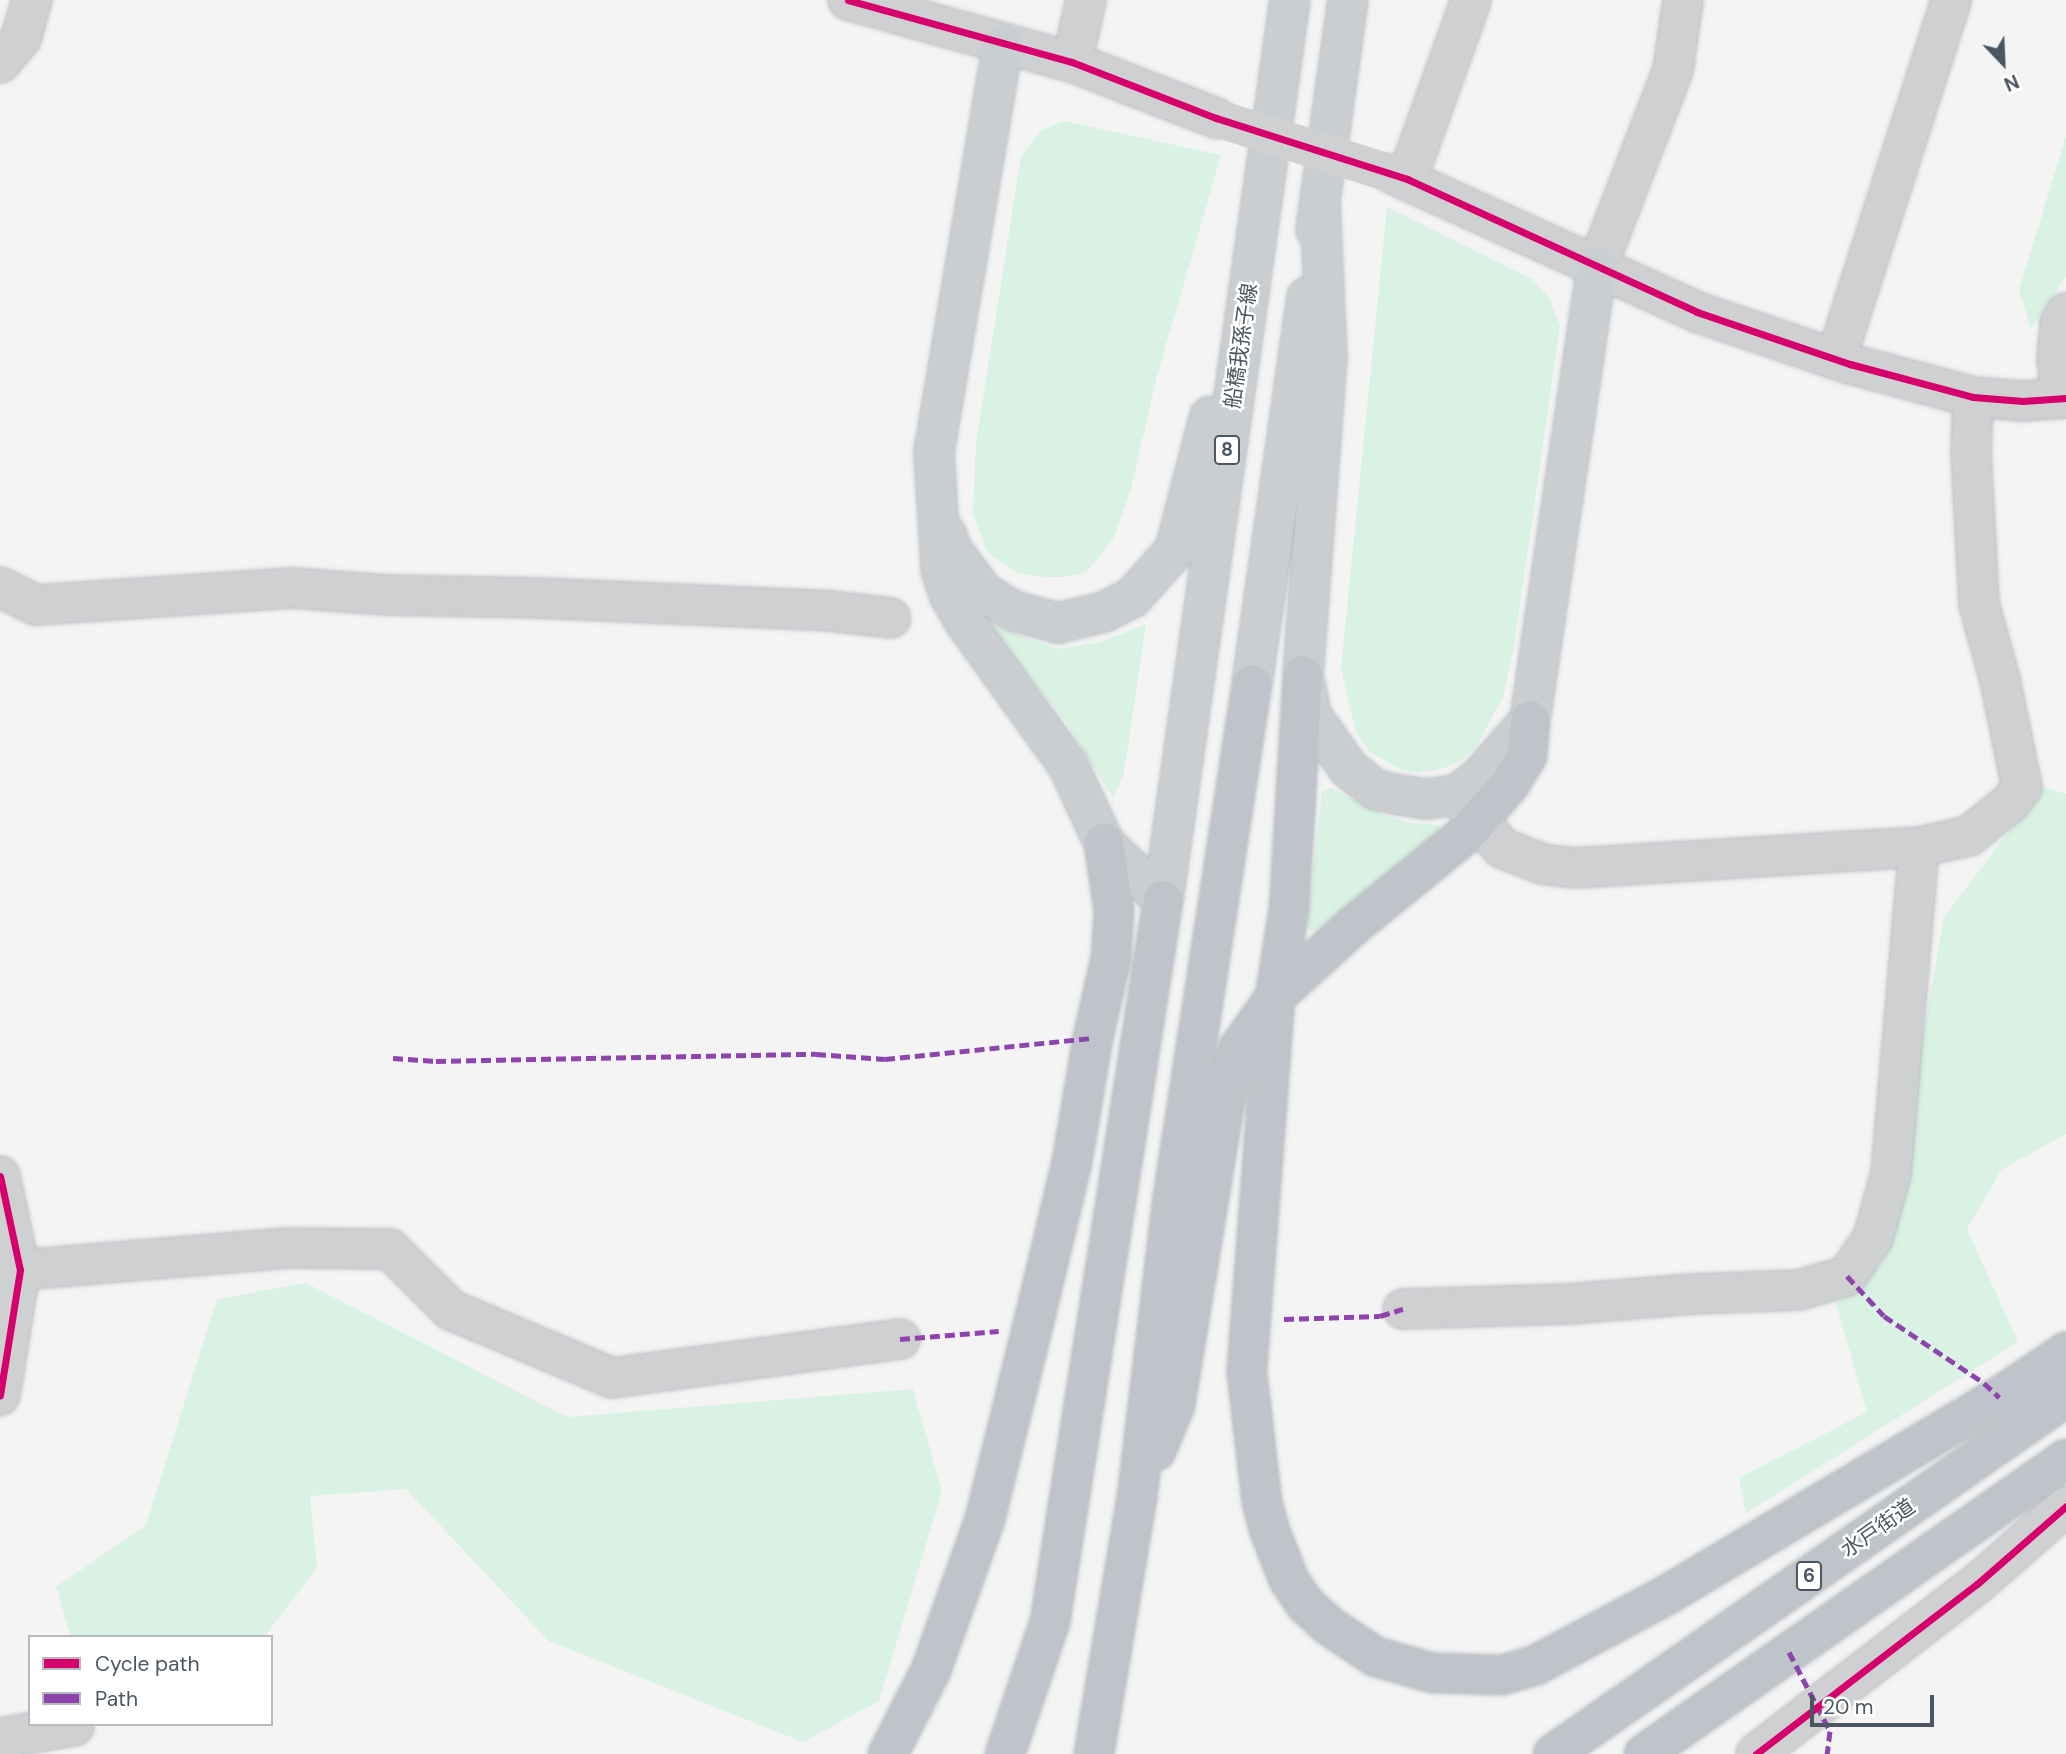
<!DOCTYPE html>
<meta charset="utf-8">
<style>
body{margin:0}
#map{position:relative;width:2066px;height:1754px;overflow:hidden;background:#f4f4f4;font-family:"DM Sans","Noto Sans JP",sans-serif}
div>[style]{position:absolute}
[style*='--x']{left:calc(var(--x)*1px);top:calc(var(--y)*1px);width:calc(var(--w)*1px);rotate:calc(var(--a)*1deg)}
.green>*{inset:0;background:#d9f2e3}
.roads{filter:drop-shadow(0 0 2px #b9bec3) drop-shadow(0 0 2px #b9bec3)}
.minor>*{height:38px;margin:-19px;padding:0 19px;transform-origin:19px;border-radius:19px;background:#ced0d2}
.major>*{height:38px;margin:-19px;padding:0 19px;transform-origin:19px;border-radius:19px;background:#caced1}
.highway>*{height:38px;margin:-19px;padding:0 19px;transform-origin:19px;border-radius:19px;background:#bec4c9}
.minor-bridge>*{height:38px;margin:-19px;padding:0 19px;transform-origin:19px;border-radius:19px;background:#ced0d2}
.quiet>*{height:5px;margin-top:-2.5px;transform-origin:0;background:repeating-linear-gradient(90deg,#8e44ad 0 10px,transparent 0 15px)}
.cycleway>*{height:7px;margin:-3.5px;padding:0 3.5px;transform-origin:3.5px;border-radius:3.5px;background:#d6006c}
span{translate:-50% -50%;white-space:nowrap;text-align:center;line-height:1.15;-webkit-text-stroke:5px #fff;paint-order:stroke}
.shield-label span{padding:2px 5px;background:#fff;border:2px solid;border-radius:5px;-webkit-text-stroke-width:0}
.shield-label{font-size:19px;color:#4a5661;font-weight:700}
.street-label{font-size:21px;color:#4a5661}
.legend{position:absolute;left:28px;top:1635px;width:245px;height:91px;box-sizing:border-box;background:#fff;border:2px solid #b7bbc0;margin:0;padding:9px 12px;list-style:none;font-size:21px;color:#4a5661}
.legend li{display:flex;align-items:center;gap:14px;height:35px}
.legend b{width:35px;border:2px solid #b7bbc0}
.north{position:absolute;left:1968px;top:28px;width:70px;height:70px;-webkit-text-stroke:5px #fff;paint-order:stroke;rotate:157deg;font-size:19px;font-weight:700;line-height:28px;text-align:center;color:#4a5661}
.north::after{content:'';display:block;margin:auto;width:24px;height:32px;background:#4a5661;clip-path:polygon(50% 0,100% 100%,50% 72%,0 100%)}
.scale{position:absolute;left:1810px;top:1695px;width:124px;height:32px;box-sizing:border-box;border:4px solid #4a5661;border-top:0;padding-left:9px;font-size:21px;line-height:24px;white-space:nowrap;color:#4a5661;-webkit-text-stroke:5px #fff;paint-order:stroke}
</style>
<div id="map">
<div class="green">
<div style="clip-path:polygon(1064px 121px,1221px 155px,1156px 380px,1131px 489px,1114px 537px,1087px 572px,1065px 577px,1045px 577px,1017px 573px,987px 552px,973px 514px,976px 443px,1021px 156px,1042px 130px)"></div>
<div style="clip-path:polygon(2066px 136px,2066px 276px,2031px 329px,2019px 290px)"></div>
<div style="clip-path:polygon(1387px 207px,1532px 279px,1549px 297px,1560px 326px,1514px 647px,1503px 697px,1476px 747px,1459px 762px,1439px 770px,1418px 772px,1401px 770px,1370px 752px,1356px 732px,1341px 669px)"></div>
<div style="clip-path:polygon(974px 612px,995px 626px,1057px 649px,1100px 642px,1146px 624px,1124px 773px,1113px 798px,1064px 719px)"></div>
<div style="clip-path:polygon(2043px 787px,2066px 794px,2066px 1134px,2001px 1170px,1967px 1229px,2018px 1342px,1746px 1513px,1739px 1478px,1867px 1412px,1836px 1303px,1883px 1263px,1944px 917px)"></div>
<div style="clip-path:polygon(1331px 788px,1384px 815px,1411px 823px,1439px 825px,1441px 838px,1315px 932px,1307px 928px,1322px 791px)"></div>
<div style="clip-path:polygon(306px 1283px,567px 1417px,913px 1389px,942px 1491px,879px 1701px,803px 1742px,549px 1641px,406px 1489px,310px 1496px,317px 1568px,264px 1637px,71px 1637px,56px 1587px,146px 1525px,217px 1299px)"></div>
</div>
<div class="roads">
<div class="minor">
<div style="--x:848;--y:0;--w:232;--a:15.5"></div>
<div style="--x:1072;--y:62;--w:155;--a:21.3"></div>
<div style="--x:1072;--y:62;--w:64;--a:-77.3"></div>
<div style="--x:0;--y:63;--w:33;--a:-50"></div>
<div style="--x:21;--y:38;--w:40;--a:-74"></div>
<div style="--x:1393;--y:174;--w:334;--a:24.4"></div>
<div style="--x:1697;--y:312;--w:162;--a:18.8"></div>
<div style="--x:1850;--y:364;--w:127;--a:15"></div>
<div style="--x:1973;--y:397;--w:50;--a:4.6"></div>
<div style="--x:2023;--y:401;--w:43;--a:-4"></div>
<div style="--x:1407;--y:179;--w:190;--a:-70.3"></div>
<div style="--x:1597;--y:267;--w:211;--a:-68.9"></div>
<div style="--x:1673;--y:70;--w:71;--a:-81.9"></div>
<div style="--x:1836;--y:359;--w:377;--a:-72.2"></div>
<div style="--x:2061;--y:397;--w:38;--a:-96"></div>
<div style="--x:2057;--y:359;--w:36;--a:-85"></div>
<div style="--x:2060;--y:323;--w:12;--a:-59"></div>
<div style="--x:0;--y:587;--w:40;--a:26.6"></div>
<div style="--x:36;--y:605;--w:257;--a:-3.8"></div>
<div style="--x:292;--y:588;--w:95;--a:4.2"></div>
<div style="--x:387;--y:595;--w:150;--a:1.1"></div>
<div style="--x:537;--y:598;--w:293;--a:2.5"></div>
<div style="--x:830;--y:611;--w:61;--a:6.5"></div>
<div style="--x:1457;--y:795;--w:70;--a:49.7"></div>
<div style="--x:1502;--y:848;--w:43;--a:21.8"></div>
<div style="--x:1542;--y:864;--w:33;--a:7"></div>
<div style="--x:1575;--y:868;--w:345;--a:-3.5"></div>
<div style="--x:1919;--y:847;--w:51;--a:-12.4"></div>
<div style="--x:1969;--y:836;--w:54;--a:-39"></div>
<div style="--x:2011;--y:802;--w:19;--a:-54"></div>
<div style="--x:2022;--y:787;--w:109;--a:-101.6"></div>
<div style="--x:2000;--y:680;--w:79;--a:-105.4"></div>
<div style="--x:1979;--y:604;--w:151;--a:-93"></div>
<div style="--x:1971;--y:453;--w:56;--a:-88"></div>
<div style="--x:0;--y:1176;--w:96;--a:78"></div>
<div style="--x:20;--y:1270;--w:127;--a:99.1"></div>
<div style="--x:20;--y:1270;--w:269;--a:-4.7"></div>
<div style="--x:288;--y:1248;--w:102;--a:0.6"></div>
<div style="--x:390;--y:1249;--w:86;--a:45"></div>
<div style="--x:451;--y:1310;--w:175;--a:22.9"></div>
<div style="--x:612;--y:1378;--w:291;--a:-7.7"></div>
<div style="--x:1403;--y:1309;--w:166;--a:-1.7"></div>
<div style="--x:1569;--y:1304;--w:124;--a:-4.6"></div>
<div style="--x:1693;--y:1294;--w:106;--a:-2.2"></div>
<div style="--x:1799;--y:1290;--w:50;--a:-16.3"></div>
<div style="--x:1847;--y:1276;--w:46;--a:-55.6"></div>
<div style="--x:1873;--y:1238;--w:66;--a:-74.3"></div>
<div style="--x:1891;--y:1174;--w:328;--a:-85.1"></div>
<div style="--x:0;--y:1738;--w:75;--a:-9.2"></div>
<div style="--x:1756;--y:1754;--w:279;--a:-37.6"></div>
<div style="--x:1977;--y:1584;--w:118;--a:-41.2"></div>
</div>
<div class="major">
<div style="--x:1003;--y:44;--w:415;--a:99.6"></div>
<div style="--x:934;--y:453;--w:116;--a:86.5"></div>
<div style="--x:941;--y:569;--w:28;--a:72"></div>
<div style="--x:950;--y:596;--w:34;--a:60"></div>
<div style="--x:967;--y:625;--w:173;--a:54.2"></div>
<div style="--x:1068;--y:765;--w:86;--a:65.2"></div>
<div style="--x:1104;--y:843;--w:82;--a:44"></div>
<div style="--x:1320;--y:204;--w:152;--a:87.4"></div>
<div style="--x:1327;--y:356;--w:320;--a:94.3"></div>
<div style="--x:1303;--y:675;--w:41;--a:78.7"></div>
<div style="--x:1311;--y:715;--w:66;--a:54.9"></div>
<div style="--x:1349;--y:769;--w:34;--a:38"></div>
<div style="--x:1376;--y:790;--w:24;--a:12"></div>
<div style="--x:1399;--y:795;--w:28;--a:8"></div>
<div style="--x:1427;--y:799;--w:30;--a:-8"></div>
<div style="--x:1457;--y:795;--w:31;--a:-38"></div>
<div style="--x:1481;--y:776;--w:74;--a:-48.8"></div>
<div style="--x:1530;--y:720;--w:458;--a:-81.6"></div>
<div style="--x:1316;--y:230;--w:232;--a:-82.1"></div>
<div style="--x:946;--y:534;--w:19;--a:69"></div>
<div style="--x:953;--y:552;--w:50;--a:53.1"></div>
<div style="--x:983;--y:592;--w:36;--a:32"></div>
<div style="--x:1014;--y:611;--w:46;--a:15.3"></div>
<div style="--x:1058;--y:623;--w:47;--a:-13.4"></div>
<div style="--x:1104;--y:612;--w:31;--a:-27"></div>
<div style="--x:1132;--y:598;--w:64;--a:-48.1"></div>
<div style="--x:1175;--y:550;--w:138;--a:-75.4"></div>
<div style="--x:1252;--y:684;--w:391;--a:-81.9"></div>
<div style="--x:1163;--y:900;--w:909;--a:-81.97"></div>
</div>
<div class="highway">
<div style="--x:1303;--y:675;--w:234;--a:93.4"></div>
<div style="--x:1289;--y:909;--w:89;--a:99"></div>
<div style="--x:1275;--y:997;--w:377;--a:94.3"></div>
<div style="--x:1247;--y:1373;--w:130;--a:83.4"></div>
<div style="--x:1262;--y:1502;--w:28;--a:75"></div>
<div style="--x:1269;--y:1529;--w:55;--a:68.6"></div>
<div style="--x:1289;--y:1580;--w:30;--a:56"></div>
<div style="--x:1306;--y:1605;--w:31;--a:42"></div>
<div style="--x:1329;--y:1626;--w:56;--a:33.4"></div>
<div style="--x:1376;--y:1657;--w:59;--a:15.7"></div>
<div style="--x:1433;--y:1673;--w:69;--a:1.7"></div>
<div style="--x:1502;--y:1675;--w:35;--a:-16"></div>
<div style="--x:1536;--y:1665;--w:152;--a:-28.2"></div>
<div style="--x:1670;--y:1593;--w:383;--a:-30.8"></div>
<div style="--x:1999;--y:1397;--w:81;--a:-33.9"></div>
<div style="--x:1156;--y:1451;--w:50;--a:-67.6"></div>
<div style="--x:1175;--y:1405;--w:328;--a:-80.7"></div>
<div style="--x:1228;--y:1081;--w:35;--a:-72"></div>
<div style="--x:1239;--y:1048;--w:62;--a:-54.8"></div>
<div style="--x:1275;--y:997;--w:105;--a:-42.3"></div>
<div style="--x:1353;--y:926;--w:146;--a:-39.2"></div>
<div style="--x:1466;--y:834;--w:65;--a:-48.7"></div>
<div style="--x:1509;--y:785;--w:34;--a:-58"></div>
<div style="--x:1527;--y:756;--w:36;--a:-85"></div>
<div style="--x:888;--y:1754;--w:94;--a:-62.9"></div>
<div style="--x:931;--y:1670;--w:160;--a:-70.3"></div>
<div style="--x:985;--y:1519;--w:208;--a:-76.1"></div>
<div style="--x:1035;--y:1317;--w:159;--a:-76.6"></div>
<div style="--x:1072;--y:1162;--w:126;--a:-80.4"></div>
<div style="--x:1093;--y:1038;--w:82;--a:-77.3"></div>
<div style="--x:1111;--y:958;--w:47;--a:-86.3"></div>
<div style="--x:1114;--y:911;--w:69;--a:-98.4"></div>
<div style="--x:1005;--y:1754;--w:139;--a:-71.2"></div>
<div style="--x:1050;--y:1622;--w:731;--a:-81.1"></div>
<div style="--x:1094;--y:1754;--w:260;--a:-80.5"></div>
<div style="--x:1137;--y:1498;--w:303;--a:-83.2"></div>
<div style="--x:1173;--y:1197;--w:519;--a:-81.25"></div>
<div style="--x:1553;--y:1754;--w:625;--a:-34.83"></div>
<div style="--x:1644;--y:1754;--w:515;--a:-34.96"></div>
</div>
</div>
<div class="minor-bridge">
<div style="--x:1216;--y:118;--w:186;--a:17.6"></div>
</div>
<div class="quiet">
<div style="--x:393;--y:1058;--w:43;--a:4"></div>
<div style="--x:436;--y:1061;--w:380;--a:-1.1"></div>
<div style="--x:816;--y:1054;--w:69;--a:4.1"></div>
<div style="--x:885;--y:1059;--w:209;--a:-5.8"></div>
<div style="--x:1847;--y:1276;--w:54;--a:47.2"></div>
<div style="--x:1884;--y:1316;--w:120;--a:33.8"></div>
<div style="--x:1984;--y:1383;--w:21;--a:43"></div>
<div style="--x:1284;--y:1319;--w:96;--a:-1.8"></div>
<div style="--x:1380;--y:1316;--w:24;--a:-17"></div>
<div style="--x:900;--y:1339;--w:99;--a:-4.6"></div>
<div style="--x:1789;--y:1652;--w:89;--a:62.6"></div>
<div style="--x:1830;--y:1731;--w:23;--a:97"></div>
</div>
<div class="cycleway">
<div style="--x:848;--y:0;--w:232;--a:15.5"></div>
<div style="--x:1072;--y:62;--w:155;--a:21.3"></div>
<div style="--x:1216;--y:118;--w:201;--a:17.7"></div>
<div style="--x:1407;--y:179;--w:319;--a:24.6"></div>
<div style="--x:1697;--y:312;--w:162;--a:18.8"></div>
<div style="--x:1850;--y:364;--w:127;--a:15"></div>
<div style="--x:1973;--y:397;--w:50;--a:4.6"></div>
<div style="--x:2023;--y:401;--w:43;--a:-4"></div>
<div style="--x:0;--y:1176;--w:96;--a:78"></div>
<div style="--x:20;--y:1270;--w:127;--a:99.1"></div>
<div style="--x:1756;--y:1754;--w:279;--a:-37.6"></div>
<div style="--x:1977;--y:1584;--w:118;--a:-41.2"></div>
</div>
<div class="shield-label">
<span style="left:1227px;top:450px">8</span>
<span style="left:1809px;top:1576px">6</span>
</div>
<div class="street-label">
<span style="left:1241px;top:346px;rotate:-82deg">船橋我孫子線</span>
<span style="left:1878px;top:1528px;rotate:-35deg">水戸街道</span>
</div>
<ul class="legend">
<li><b style="height:9px;background:#d6006c"></b>Cycle path</li>
<li><b style="height:9px;background:#8e44ad"></b>Path</li>
</ul>
<div class="north">N</div>
<div class="scale">20 m</div>
</div>
